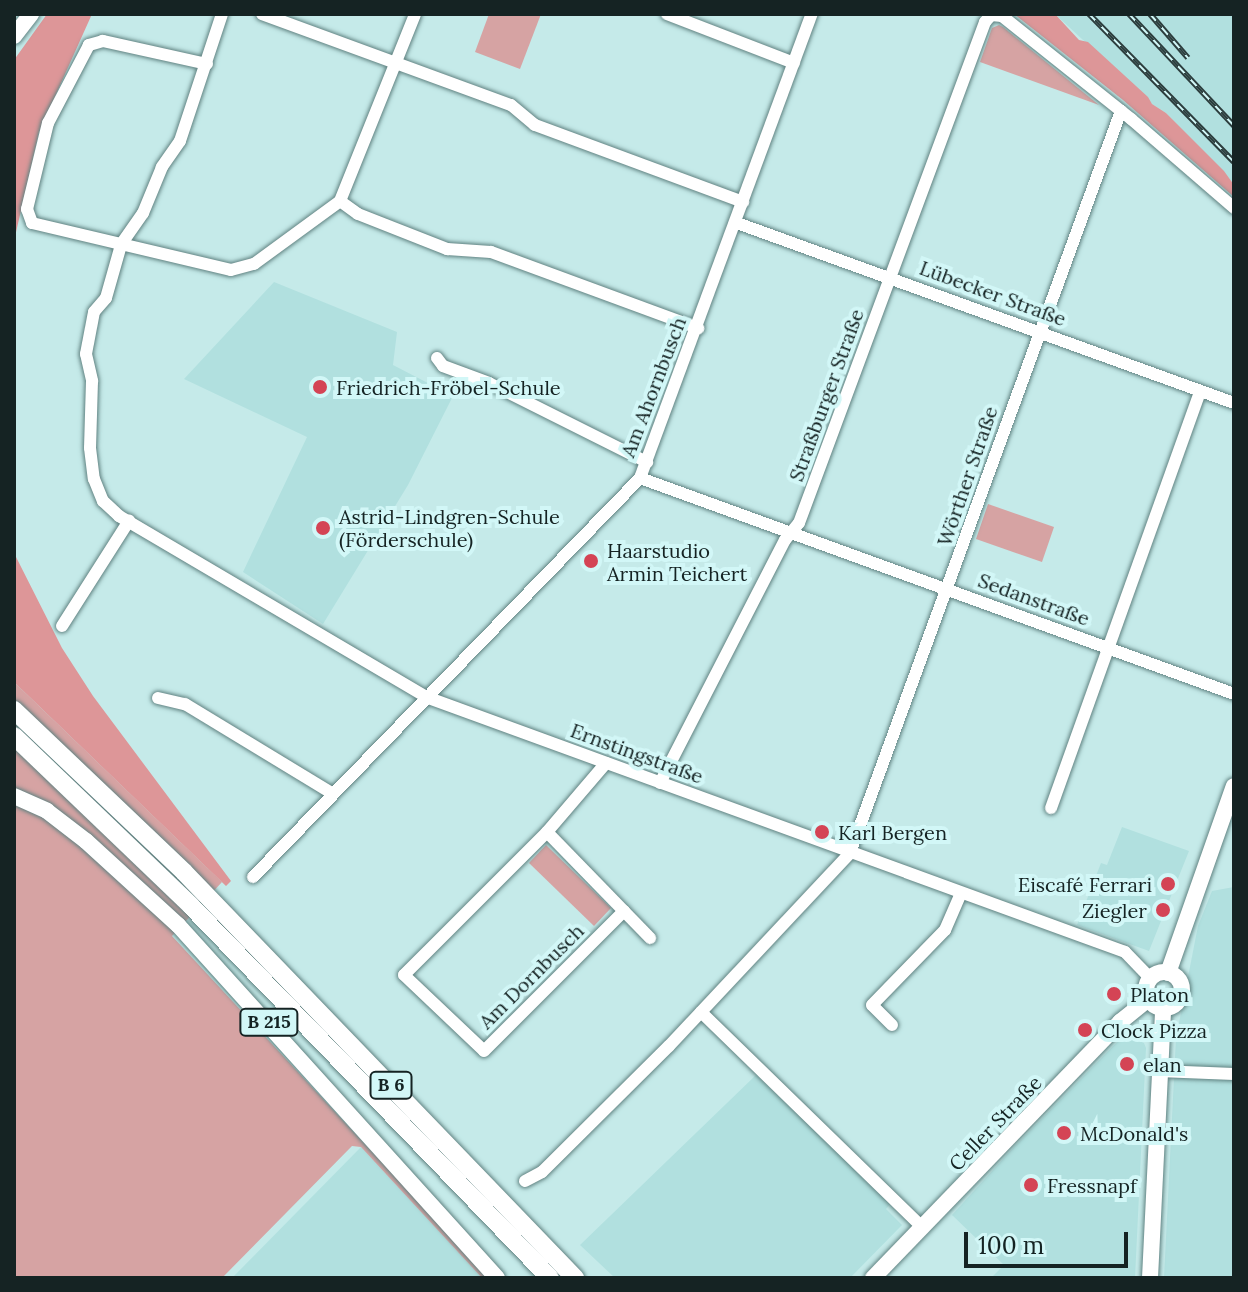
<!DOCTYPE html>
<meta charset="utf-8">
<style>
body{margin:0}
#map{position:relative;width:1248px;height:1292px;overflow:hidden;background:#c5eae9;font-family:Lora,serif}
div>[style]{position:absolute}
[style*='--x']{left:calc(var(--x)*1px);top:calc(var(--y)*1px);width:calc(var(--w)*1px);rotate:calc(var(--a)*1deg)}
.built>*{inset:0;background:#b1e0df}
.green>*{inset:0;background:#d6a3a3}
.forest>*{inset:0;background:#dd9698}
.roads{filter:drop-shadow(0 0 2px #608281) drop-shadow(0 0 2px #608281)}
.minor>*{height:12px;margin:-6px;padding:0 6px;transform-origin:6px;border-radius:6px;background:#fff}
.major>*{height:16px;margin:-8px;padding:0 8px;transform-origin:8px;border-radius:8px;background:#fff}
.major>.ring{margin:-8px;padding:0;box-sizing:content-box;background:none;border:16px solid #fff;border-radius:50%}
.highway>*{height:18px;margin:-9px;padding:0 9px;transform-origin:9px;border-radius:9px;background:#fff}
.rail>*{height:6px;margin-top:-3px;transform-origin:0;background:repeating-linear-gradient(90deg,#d2f7f7 0 9px,#2c3d3d 0 18px);box-sizing:border-box;border-block:2px solid #2c3d3d}
.dots>*{width:22px;height:22px;translate:-50% -50%;box-sizing:border-box;border:4px solid #d2f7f7;border-radius:50%}
span{translate:-50% -50%;white-space:nowrap;text-align:center;line-height:1.15;-webkit-text-stroke:8px #d2f7f7;paint-order:stroke}
.shield-label span{padding:2px 6px;background:#d2f7f7;border:2px solid;border-radius:6px;-webkit-text-stroke-width:0}
.shield-label{font-size:18px;color:#152323;font-weight:700}
.street-label{font-size:20px;color:#152323}
.poi-label{font-size:20px;color:#152323}
.left{translate:0 -50%;text-align:left}
.right{translate:-100% -50%;text-align:right}
.frame{position:absolute;inset:0;border:16px solid #152323;pointer-events:none}
.scale{position:absolute;left:964px;top:1232px;width:164px;height:36px;box-sizing:border-box;border:4px solid #152323;border-top:0;padding-left:10px;font-size:24px;line-height:28px;white-space:nowrap;color:#152323;-webkit-text-stroke:6px #d2f7f7;paint-order:stroke}
</style>
<div id="map">
<div class="built">
<div style="clip-path:polygon(1055px 14px,1234px 14px,1234px 185px,1166px 113px,1152px 104px)"></div>
<div style="clip-path:polygon(274px 282px,397px 332px,393px 365px,453px 396px,408px 485px,323px 624px,243px 572px,307px 437px,184px 379px)"></div>
<div style="clip-path:polygon(1122px 827px,1189px 851px,1149px 951px,1077px 925px,1101px 863px,1107px 865px)"></div>
<div style="clip-path:polygon(1234px 887px,1234px 1278px,1164px 1278px,1176px 1038px,1198px 926px,1212px 891px)"></div>
<div style="clip-path:polygon(1128px 1036px,1144px 1043px,1146px 1048px,1135px 1278px,991px 1278px,1004px 1265px,952px 1215px,1014px 1147px,1120px 1039px)"></div>
<div style="clip-path:polygon(756px 1075px,891px 1203px,886px 1209px,902px 1225px,850px 1278px,615px 1278px,580px 1245px)"></div>
<div style="clip-path:polygon(361px 1147px,482px 1278px,232px 1278px)"></div>
</div>
<div class="green">
<div style="clip-path:polygon(489px 14px,541px 14px,520px 69px,475px 52px)"></div>
<div style="clip-path:polygon(999px 25px,1003px 27px,1099px 105px,980px 62px,992px 28px)"></div>
<div style="clip-path:polygon(988px 504px,1054px 527px,1042px 562px,976px 539px)"></div>
<div style="clip-path:polygon(14px 682px,222px 882px,172px 936px,489px 1278px,482px 1278px,361px 1147px,352px 1146px,222px 1278px,15px 1278px)"></div>
<div style="clip-path:polygon(546px 845px,611px 908px,594px 926px,529px 863px)"></div>
</div>
<div class="forest">
<div style="clip-path:polygon(47px 14px,92px 14px,39px 132px,14px 241px,14px 60px)"></div>
<div style="clip-path:polygon(1014px 14px,1055px 14px,1079px 40px,1088px 42px,1148px 97px,1152px 104px,1166px 113px,1224px 171px,1234px 185px,1234px 197px,1123px 100px)"></div>
<div style="clip-path:polygon(14px 553px,62px 648px,93px 696px,231px 881px,226px 886px,14px 682px)"></div>
</div>
<div class="roads">
<div class="minor">
<div style="--x:222;--y:14;--w:134;--a:108.3"></div>
<div style="--x:180;--y:141;--w:32;--a:125"></div>
<div style="--x:162;--y:167;--w:50;--a:112.4"></div>
<div style="--x:143;--y:213;--w:39;--a:125"></div>
<div style="--x:121;--y:245;--w:55;--a:105.8"></div>
<div style="--x:106;--y:298;--w:18;--a:131"></div>
<div style="--x:94;--y:312;--w:43;--a:100.8"></div>
<div style="--x:86;--y:354;--w:28;--a:77"></div>
<div style="--x:92;--y:381;--w:67;--a:91.7"></div>
<div style="--x:90;--y:448;--w:31;--a:83"></div>
<div style="--x:94;--y:479;--w:24;--a:68"></div>
<div style="--x:103;--y:501;--w:22;--a:43"></div>
<div style="--x:119;--y:516;--w:356;--a:30.5"></div>
<div style="--x:426;--y:697;--w:744;--a:20.04"></div>
<div style="--x:1125;--y:952;--w:36;--a:46"></div>
<div style="--x:262;--y:14;--w:265;--a:20.1"></div>
<div style="--x:511;--y:105;--w:31;--a:40"></div>
<div style="--x:535;--y:125;--w:222;--a:20.3"></div>
<div style="--x:667;--y:14;--w:136;--a:21.1"></div>
<div style="--x:207;--y:64;--w:107;--a:-167.5"></div>
<div style="--x:103;--y:41;--w:15;--a:164"></div>
<div style="--x:89;--y:45;--w:88;--a:117.7"></div>
<div style="--x:48;--y:123;--w:89;--a:103.7"></div>
<div style="--x:27;--y:209;--w:15;--a:70"></div>
<div style="--x:32;--y:223;--w:204;--a:13.3"></div>
<div style="--x:231;--y:270;--w:24;--a:-15"></div>
<div style="--x:254;--y:264;--w:107;--a:-36.2"></div>
<div style="--x:340;--y:201;--w:201;--a:-68.1"></div>
<div style="--x:340;--y:201;--w:22;--a:36"></div>
<div style="--x:358;--y:214;--w:96;--a:21.5"></div>
<div style="--x:447;--y:249;--w:44;--a:3.9"></div>
<div style="--x:491;--y:252;--w:221;--a:20.2"></div>
<div style="--x:737;--y:223;--w:529;--a:19.91"></div>
<div style="--x:437;--y:358;--w:10;--a:53"></div>
<div style="--x:443;--y:366;--w:49;--a:20.3"></div>
<div style="--x:489;--y:383;--w:177;--a:26.6"></div>
<div style="--x:640;--y:478;--w:632;--a:19.98"></div>
<div style="--x:62;--y:626;--w:125;--a:-57.5"></div>
<div style="--x:158;--y:698;--w:28;--a:13"></div>
<div style="--x:185;--y:704;--w:173;--a:31.3"></div>
<div style="--x:606;--y:763;--w:91;--a:130.5"></div>
<div style="--x:547;--y:832;--w:202;--a:135"></div>
<div style="--x:404;--y:975;--w:110;--a:43.5"></div>
<div style="--x:484;--y:1051;--w:198;--a:-45"></div>
<div style="--x:660;--y:783;--w:273;--a:-62.8"></div>
<div style="--x:785;--y:540;--w:22;--a:-51"></div>
<div style="--x:799;--y:523;--w:534;--a:-69.63"></div>
<div style="--x:985;--y:22;--w:9;--a:-49"></div>
<div style="--x:991;--y:15;--w:11;--a:5"></div>
<div style="--x:1002;--y:16;--w:165;--a:38.6"></div>
<div style="--x:1131;--y:119;--w:136;--a:40.8"></div>
<div style="--x:1051;--y:808;--w:442;--a:-70.3"></div>
<div style="--x:547;--y:832;--w:148;--a:45.8"></div>
<div style="--x:253;--y:877;--w:556;--a:-45.87"></div>
<div style="--x:640;--y:478;--w:495;--a:-69.7"></div>
<div style="--x:701;--y:1012;--w:308;--a:44.2"></div>
<div style="--x:892;--y:1025;--w:28;--a:-135"></div>
<div style="--x:872;--y:1005;--w:105;--a:-45.8"></div>
<div style="--x:945;--y:930;--w:40;--a:-66.6"></div>
<div style="--x:1159;--y:1071;--w:75;--a:2.3"></div>
<div style="--x:525;--y:1181;--w:19;--a:-28"></div>
<div style="--x:542;--y:1172;--w:179;--a:-44.8"></div>
<div style="--x:669;--y:1046;--w:265;--a:-46.8"></div>
<div style="--x:850;--y:853;--w:790;--a:-69.94"></div>
</div>
<div class="major">
<div style="--x:14;--y:36;--w:28;--a:-52"></div>
<div style="--x:14;--y:796;--w:36;--a:24"></div>
<div style="--x:47;--y:811;--w:49;--a:37.6"></div>
<div style="--x:86;--y:841;--w:125;--a:42.4"></div>
<div style="--x:178;--y:925;--w:476;--a:47.9"></div>
<div class="ring" style="left:1146px;top:972px;width:20px;height:20px"></div>
<div style="--x:1168;--y:973;--w:198;--a:-70.6"></div>
<div style="--x:873;--y:1278;--w:356;--a:-46"></div>
<div style="--x:1120;--y:1022;--w:36;--a:-39"></div>
<div style="--x:1150;--y:1278;--w:270;--a:-87.2"></div>
</div>
<div class="highway">
<div style="--x:14;--y:710;--w:235;--a:43.6"></div>
<div style="--x:184;--y:872;--w:564;--a:46.08"></div>
<div style="--x:14;--y:736;--w:245;--a:43.8"></div>
<div style="--x:191;--y:906;--w:517;--a:46.02"></div>
</div>
</div>
<div class="rail">
<div style="--x:1089;--y:14;--w:207;--a:45.6"></div>
<div style="--x:1129;--y:14;--w:154;--a:46.8"></div>
<div style="--x:1150;--y:14;--w:58;--a:49.2"></div>
</div>
<div class="dots">
<div style="left:320px;top:387px;background:#d44455"></div>
<div style="left:323px;top:528px;background:#d44455"></div>
<div style="left:591px;top:561px;background:#d44455"></div>
<div style="left:822px;top:832px;background:#d44455"></div>
<div style="left:1168px;top:884px;background:#d44455"></div>
<div style="left:1163px;top:910px;background:#d44455"></div>
<div style="left:1114px;top:994px;background:#d44455"></div>
<div style="left:1085px;top:1030px;background:#d44455"></div>
<div style="left:1127px;top:1064px;background:#d44455"></div>
<div style="left:1064px;top:1133px;background:#d44455"></div>
<div style="left:1031px;top:1185px;background:#d44455"></div>
</div>
<div class="shield-label">
<span style="left:269px;top:1022px">B 215</span>
<span style="left:391px;top:1085px">B 6</span>
</div>
<div class="street-label">
<span style="left:993px;top:293px;rotate:20deg">Lübecker Straße</span>
<span style="left:653px;top:387px;rotate:-69deg">Am Ahornbusch</span>
<span style="left:826px;top:395px;rotate:-70deg">Straßburger Straße</span>
<span style="left:967px;top:476px;rotate:-71deg">Wörther Straße</span>
<span style="left:1034px;top:599px;rotate:20deg">Sedanstraße</span>
<span style="left:637px;top:753px;rotate:20deg">Ernstingstraße</span>
<span style="left:531px;top:976px;rotate:-45deg">Am Dornbusch</span>
<span style="left:995px;top:1123px;rotate:-46deg">Celler Straße</span>
</div>
<div class="poi-label">
<span class="left" style="left:336px;top:387px">Friedrich-Fröbel-Schule</span>
<span class="left" style="left:339px;top:528px">Astrid-Lindgren-Schule<br>(Förderschule)</span>
<span class="left" style="left:607px;top:562px">Haarstudio<br>Armin Teichert</span>
<span class="left" style="left:838px;top:832px">Karl Bergen</span>
<span class="right" style="left:1152px;top:884px">Eiscafé Ferrari</span>
<span class="right" style="left:1147px;top:910px">Ziegler</span>
<span class="left" style="left:1130px;top:994px">Platon</span>
<span class="left" style="left:1101px;top:1030px">Clock Pizza</span>
<span class="left" style="left:1143px;top:1064px">elan</span>
<span class="left" style="left:1080px;top:1133px">McDonald's</span>
<span class="left" style="left:1047px;top:1185px">Fressnapf</span>
</div>
<div class="frame"></div>
<div class="scale">100 m</div>
</div>
